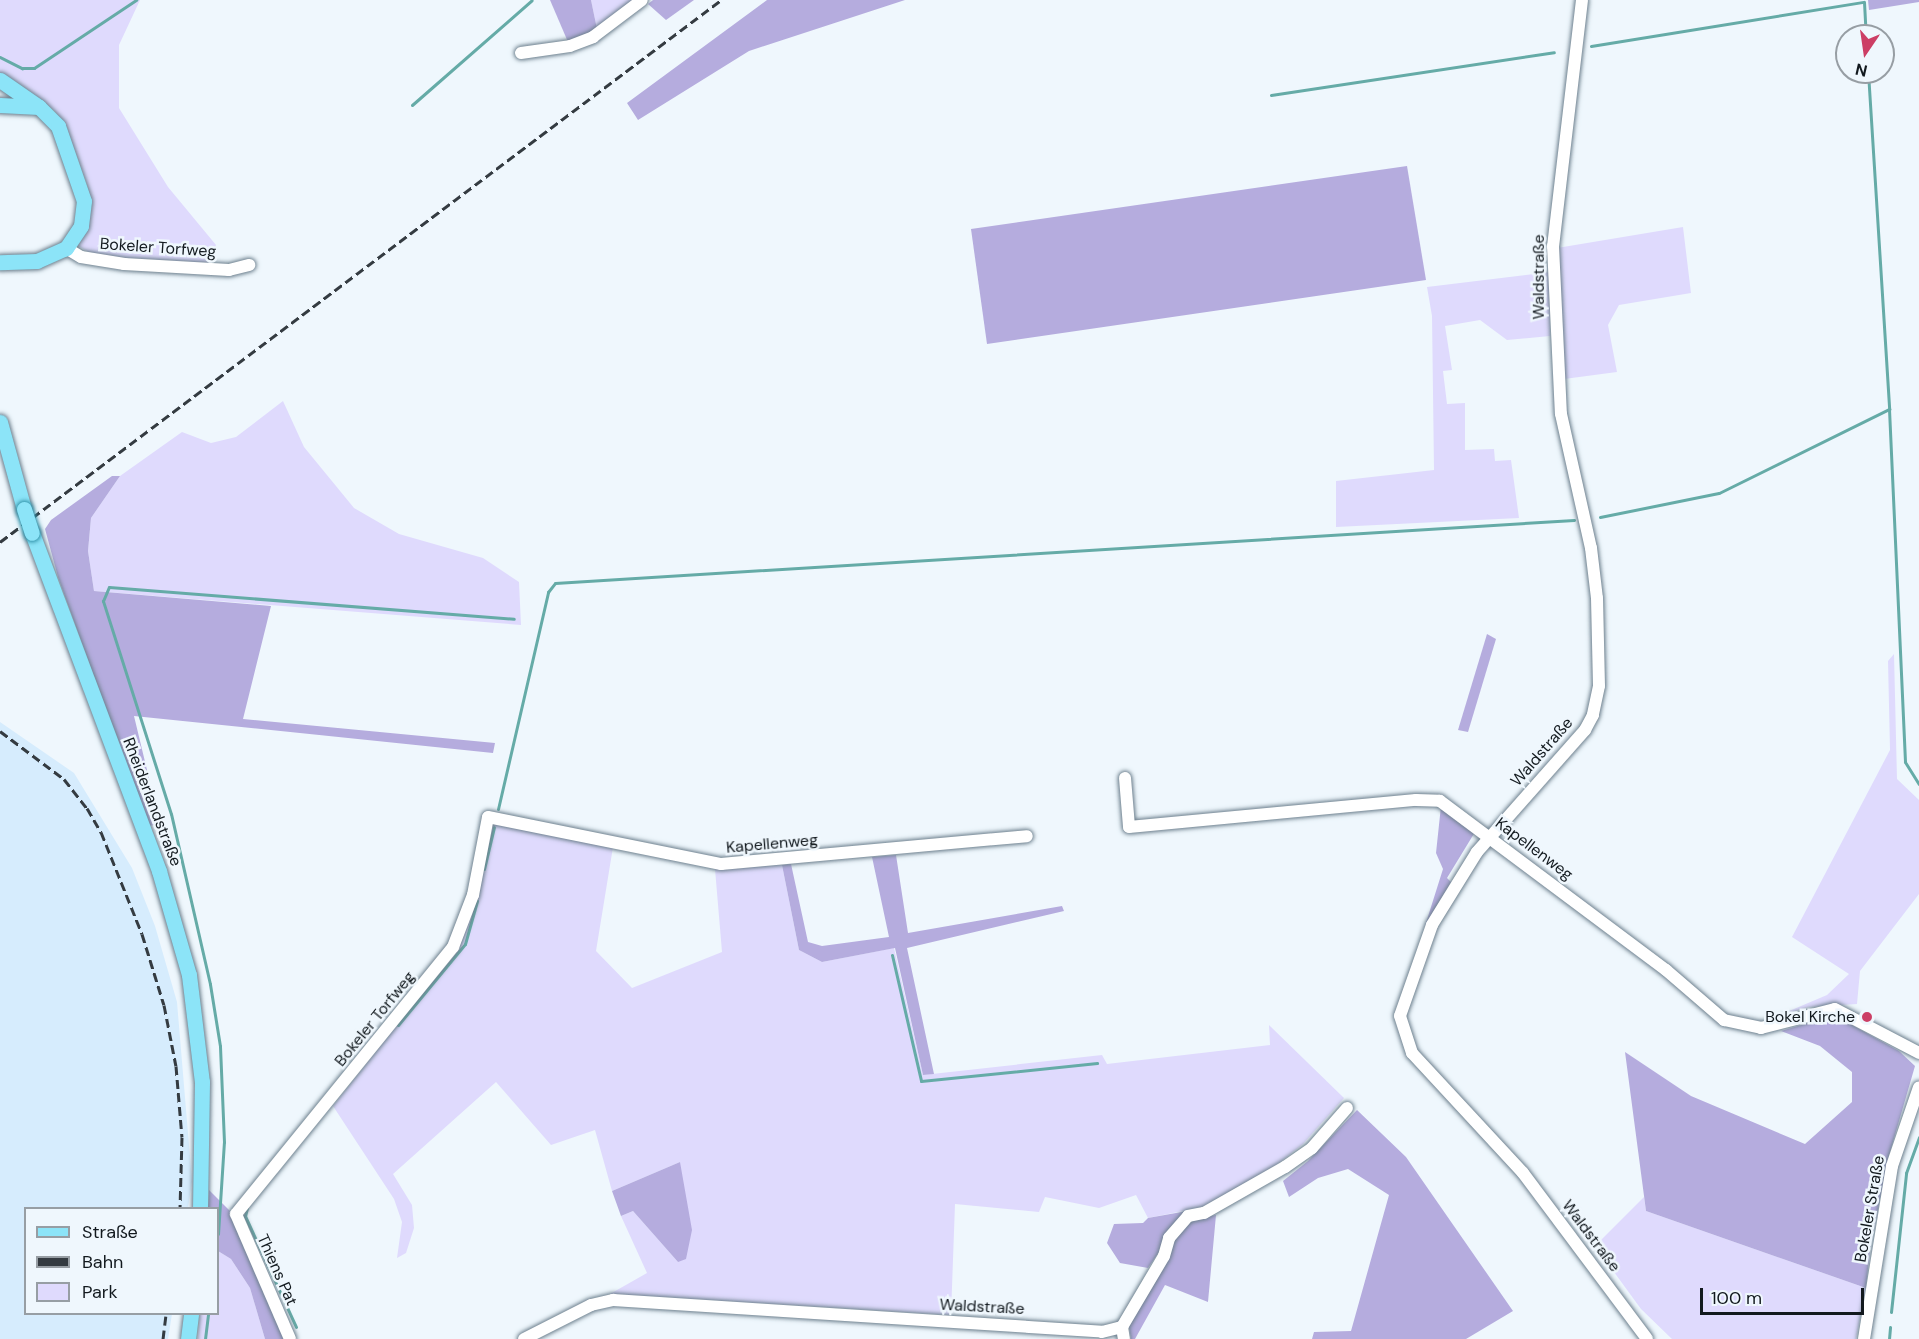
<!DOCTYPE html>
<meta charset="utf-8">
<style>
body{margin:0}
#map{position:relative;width:1919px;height:1339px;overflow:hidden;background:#eff7fd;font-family:"DM Sans",sans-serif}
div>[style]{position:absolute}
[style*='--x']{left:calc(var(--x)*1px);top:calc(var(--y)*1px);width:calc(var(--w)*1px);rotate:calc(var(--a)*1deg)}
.built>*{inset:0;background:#d6ecfd}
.green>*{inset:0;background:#dfdafd}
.forest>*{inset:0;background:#b5acde}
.stream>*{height:3px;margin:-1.5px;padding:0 1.5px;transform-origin:1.5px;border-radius:1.5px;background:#65aba7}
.roads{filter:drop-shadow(0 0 2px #6d808e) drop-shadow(0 0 2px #6d808e)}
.minor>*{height:12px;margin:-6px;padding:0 6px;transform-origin:6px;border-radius:6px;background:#fff}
.major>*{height:15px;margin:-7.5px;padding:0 7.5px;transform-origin:7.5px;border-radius:7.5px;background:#8ce4f8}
.rail>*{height:3px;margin-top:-1.5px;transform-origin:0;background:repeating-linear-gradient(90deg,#343b41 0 9px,transparent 0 13.5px)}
.bridges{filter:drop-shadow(0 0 2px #2f91a8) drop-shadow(0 0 2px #2f91a8)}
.major-bridge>*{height:15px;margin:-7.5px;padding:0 7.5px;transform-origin:7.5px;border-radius:7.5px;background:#8ce4f8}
.dots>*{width:16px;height:16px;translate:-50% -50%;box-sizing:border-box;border:3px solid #eff7fd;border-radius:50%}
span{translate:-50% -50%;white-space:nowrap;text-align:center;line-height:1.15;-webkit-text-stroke:5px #eff7fd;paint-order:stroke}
.street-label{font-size:16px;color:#12191e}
.poi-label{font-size:16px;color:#12191e}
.right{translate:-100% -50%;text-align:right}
.legend{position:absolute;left:24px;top:1207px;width:195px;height:108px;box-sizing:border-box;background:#eff7fd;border:2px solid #979ea4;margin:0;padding:8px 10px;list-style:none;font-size:18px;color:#12191e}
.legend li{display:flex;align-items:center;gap:12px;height:30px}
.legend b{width:30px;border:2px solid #979ea4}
.north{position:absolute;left:1835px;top:24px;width:60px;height:60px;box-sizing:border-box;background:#eff7fd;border:2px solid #979ea4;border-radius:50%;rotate:193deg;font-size:16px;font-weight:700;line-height:24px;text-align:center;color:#12191e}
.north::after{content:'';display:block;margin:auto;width:21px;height:27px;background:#cc3e65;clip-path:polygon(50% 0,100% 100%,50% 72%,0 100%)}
.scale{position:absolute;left:1700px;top:1288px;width:164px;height:27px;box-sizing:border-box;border:3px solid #12191e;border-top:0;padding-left:8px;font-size:18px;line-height:21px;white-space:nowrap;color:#12191e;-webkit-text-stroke:4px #eff7fd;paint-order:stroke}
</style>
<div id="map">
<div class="built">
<div style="clip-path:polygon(0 722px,74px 773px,132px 868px,155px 926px,177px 1002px,192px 1181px,188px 1208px,26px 1208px,26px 1314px,172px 1314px,168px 1339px,0 1339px)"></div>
</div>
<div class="green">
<div style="clip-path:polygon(0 0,140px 0,119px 45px,119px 108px,168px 187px,216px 245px,210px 263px,95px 256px,77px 245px,91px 212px,87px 184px,66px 127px,54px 110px,0 74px)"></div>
<div style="clip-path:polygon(591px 0,633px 0,597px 29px)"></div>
<div style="clip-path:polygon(1683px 227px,1691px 293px,1619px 305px,1608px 325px,1617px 372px,1564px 379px,1557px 248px)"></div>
<div style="clip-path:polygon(1550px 272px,1550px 336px,1507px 340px,1480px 320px,1445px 326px,1452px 370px,1443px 371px,1447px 404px,1465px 403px,1465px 450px,1494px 449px,1495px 461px,1511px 460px,1519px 518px,1336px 527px,1336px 481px,1434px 470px,1432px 316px,1427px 287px)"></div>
<div style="clip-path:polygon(283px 401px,304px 447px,354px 508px,399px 534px,483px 558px,519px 582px,521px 625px,94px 591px,88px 551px,91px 518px,120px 476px,182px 432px,211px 443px,236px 437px)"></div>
<div style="clip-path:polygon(1894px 654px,1897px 779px,1919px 800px,1919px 894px,1860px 971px,1857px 1004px,1809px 1007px,1770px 1019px,1827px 995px,1849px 974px,1792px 937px,1890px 750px,1888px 661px)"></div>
<div style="clip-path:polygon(491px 822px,613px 847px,596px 951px,632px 988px,722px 952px,715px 869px,782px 865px,799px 950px,822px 962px,894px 948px,923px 1075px,1102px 1055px,1107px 1064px,1270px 1045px,1269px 1025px,1344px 1098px,1303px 1144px,1271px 1169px,1203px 1207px,1148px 1218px,1136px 1195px,1099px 1208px,1045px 1197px,1039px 1212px,955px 1204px,951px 1315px,610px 1294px,647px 1273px,621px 1216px,633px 1211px,678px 1262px,680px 1162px,612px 1191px,595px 1130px,551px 1145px,496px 1082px,393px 1174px,412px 1205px,414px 1228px,406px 1253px,397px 1258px,402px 1222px,394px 1199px,333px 1106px,457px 949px)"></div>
<div style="clip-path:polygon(1644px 1197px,1646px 1211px,1866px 1288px,1856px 1339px,1672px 1339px,1641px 1309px,1595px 1246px)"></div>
<div style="clip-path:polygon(218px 1251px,231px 1259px,250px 1288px,265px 1339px,198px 1339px,200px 1314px,218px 1314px)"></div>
</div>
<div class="forest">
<div style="clip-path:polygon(550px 0,591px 0,597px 29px,568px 42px)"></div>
<div style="clip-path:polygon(653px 0,694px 0,666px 20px,648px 4px)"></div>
<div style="clip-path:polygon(767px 0,905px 0,749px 51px,638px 120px,627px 103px)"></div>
<div style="clip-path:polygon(1868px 0,1919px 0,1919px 2px,1869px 10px)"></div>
<div style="clip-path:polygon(1407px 166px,1426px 280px,987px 344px,971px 229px)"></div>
<div style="clip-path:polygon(112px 476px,120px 476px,91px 518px,88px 551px,94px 591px,271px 606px,243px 719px,495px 743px,493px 753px,134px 716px,160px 824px,148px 826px,58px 577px,45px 529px,51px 520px)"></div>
<div style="clip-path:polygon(1487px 634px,1496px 639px,1468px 732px,1458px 730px)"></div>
<div style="clip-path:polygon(1441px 806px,1475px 832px,1447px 878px,1451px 882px,1425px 926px,1443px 869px,1436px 853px)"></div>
<div style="clip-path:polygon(896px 855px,908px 933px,1062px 906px,1064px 911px,907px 948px,934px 1074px,923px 1075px,895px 948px,822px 962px,799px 950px,782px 865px,791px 864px,808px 942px,822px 946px,889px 937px,872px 857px)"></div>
<div style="clip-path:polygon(1825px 1018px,1841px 1019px,1899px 1051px,1915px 1066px,1888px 1159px,1870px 1249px,1866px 1288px,1646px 1211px,1625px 1052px,1691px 1096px,1805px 1144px,1852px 1102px,1852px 1072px,1820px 1046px,1781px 1031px)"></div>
<div style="clip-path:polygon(1357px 1110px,1406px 1157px,1513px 1311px,1466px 1339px,1312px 1339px,1314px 1332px,1351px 1331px,1389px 1195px,1348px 1169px,1318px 1178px,1289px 1197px,1283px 1181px,1308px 1161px)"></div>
<div style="clip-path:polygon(680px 1162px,692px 1230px,686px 1259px,678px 1262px,633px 1211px,621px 1216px,612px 1191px)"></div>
<div style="clip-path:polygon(209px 1190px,231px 1212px,287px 1339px,265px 1339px,250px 1288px,231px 1259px,218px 1251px,218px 1208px,208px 1208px)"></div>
<div style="clip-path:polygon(1187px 1211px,1148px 1268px,1120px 1263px,1107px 1243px,1114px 1224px,1143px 1223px,1148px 1218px)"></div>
<div style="clip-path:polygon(1216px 1215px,1208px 1302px,1165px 1285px,1135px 1339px,1131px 1339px,1129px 1327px,1173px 1240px,1191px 1219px)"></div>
</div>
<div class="stream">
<div style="--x:1864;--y:2;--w:34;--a:87"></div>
<div style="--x:1591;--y:46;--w:276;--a:-9.2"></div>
<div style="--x:0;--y:57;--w:25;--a:27"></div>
<div style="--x:22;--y:68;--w:12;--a:0"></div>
<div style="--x:34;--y:68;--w:123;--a:-33.7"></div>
<div style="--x:1868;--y:72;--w:338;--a:86.4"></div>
<div style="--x:1889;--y:409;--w:353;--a:87.4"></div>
<div style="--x:1905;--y:762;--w:26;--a:58"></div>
<div style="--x:1271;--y:95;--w:286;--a:-8.6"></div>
<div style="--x:412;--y:105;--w:159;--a:-41.2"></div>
<div style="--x:1600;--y:517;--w:121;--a:-11.4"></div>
<div style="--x:1719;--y:493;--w:190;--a:-26.3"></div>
<div style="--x:498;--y:809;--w:223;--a:-77"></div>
<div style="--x:548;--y:592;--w:11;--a:-52"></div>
<div style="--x:555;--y:583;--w:1021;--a:-3.54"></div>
<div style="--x:484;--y:869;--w:43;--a:-76.6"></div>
<div style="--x:892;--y:955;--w:129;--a:77"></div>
<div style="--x:921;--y:1081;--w:177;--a:-5.8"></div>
<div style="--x:398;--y:1025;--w:105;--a:-50.4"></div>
<div style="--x:465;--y:944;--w:45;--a:-74.4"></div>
<div style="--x:247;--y:1208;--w:8;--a:104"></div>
<div style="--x:245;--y:1216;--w:122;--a:65.3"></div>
<div style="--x:218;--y:1234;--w:92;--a:-86.3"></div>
<div style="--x:224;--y:1142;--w:96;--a:-92.4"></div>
<div style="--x:220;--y:1046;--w:63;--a:-99.2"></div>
<div style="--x:210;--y:984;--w:174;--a:-102.9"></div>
<div style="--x:171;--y:814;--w:224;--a:-107.7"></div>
<div style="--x:103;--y:601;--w:15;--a:-67"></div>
<div style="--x:109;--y:587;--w:406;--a:4.5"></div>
<div style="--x:1891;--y:1312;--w:140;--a:-83.8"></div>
<div style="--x:1906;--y:1173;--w:38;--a:-70"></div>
<div style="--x:205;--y:1339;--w:25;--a:-83"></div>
<div style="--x:1889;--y:1339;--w:12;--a:-85"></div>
</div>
<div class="roads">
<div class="minor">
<div style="--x:1582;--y:0;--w:248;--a:96.7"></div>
<div style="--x:1553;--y:246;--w:168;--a:87.3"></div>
<div style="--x:1561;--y:414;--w:137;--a:77.4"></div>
<div style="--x:1591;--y:548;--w:50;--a:83.2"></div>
<div style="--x:1597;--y:598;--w:88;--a:88.7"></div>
<div style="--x:1599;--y:686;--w:30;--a:102"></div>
<div style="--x:1593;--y:715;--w:17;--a:118"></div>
<div style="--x:1585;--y:730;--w:163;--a:131.5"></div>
<div style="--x:1477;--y:852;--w:86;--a:121.7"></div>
<div style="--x:1432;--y:925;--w:96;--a:109.4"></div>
<div style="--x:1400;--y:1016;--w:39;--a:72"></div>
<div style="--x:1412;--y:1053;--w:163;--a:47.2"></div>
<div style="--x:1523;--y:1173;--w:207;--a:53.2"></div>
<div style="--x:521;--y:53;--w:49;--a:-8.1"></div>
<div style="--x:570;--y:46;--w:25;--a:-21"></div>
<div style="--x:593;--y:37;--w:61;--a:-37.1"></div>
<div style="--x:66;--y:248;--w:17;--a:31"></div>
<div style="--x:81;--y:257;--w:44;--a:9.2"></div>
<div style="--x:124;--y:264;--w:105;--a:3.3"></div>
<div style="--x:229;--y:270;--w:21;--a:-14"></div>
<div style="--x:1125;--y:778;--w:49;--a:85.3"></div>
<div style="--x:1129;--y:827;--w:288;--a:-5.4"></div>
<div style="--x:1416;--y:800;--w:24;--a:2"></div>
<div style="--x:1440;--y:801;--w:282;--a:36.8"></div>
<div style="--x:1666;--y:970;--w:77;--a:40.8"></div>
<div style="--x:1724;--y:1020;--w:38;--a:12"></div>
<div style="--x:1761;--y:1028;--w:76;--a:-14.4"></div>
<div style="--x:1835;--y:1009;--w:95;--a:27.6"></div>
<div style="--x:1122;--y:1327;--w:12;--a:81"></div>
<div style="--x:290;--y:1339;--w:136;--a:-113.4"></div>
<div style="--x:236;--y:1214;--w:344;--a:-50.9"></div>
<div style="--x:453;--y:947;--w:56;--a:-69"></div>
<div style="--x:473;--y:895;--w:79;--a:-79.1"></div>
<div style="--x:488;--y:817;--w:238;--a:11.4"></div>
<div style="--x:721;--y:864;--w:307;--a:-5.2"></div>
<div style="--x:524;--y:1339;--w:75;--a:-26.9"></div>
<div style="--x:591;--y:1305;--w:23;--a:-13"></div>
<div style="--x:613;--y:1300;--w:490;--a:3.7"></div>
<div style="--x:1102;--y:1332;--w:21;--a:-14"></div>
<div style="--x:1122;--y:1327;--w:82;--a:-59.4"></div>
<div style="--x:1164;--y:1256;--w:19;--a:-74"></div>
<div style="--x:1169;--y:1238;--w:29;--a:-49"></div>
<div style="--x:1188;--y:1216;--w:16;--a:-11"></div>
<div style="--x:1204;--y:1213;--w:93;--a:-29.6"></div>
<div style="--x:1285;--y:1167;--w:33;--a:-35"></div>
<div style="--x:1312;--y:1148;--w:53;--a:-48.8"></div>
<div style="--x:1864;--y:1339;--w:175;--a:-80.8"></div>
<div style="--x:1892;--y:1166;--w:83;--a:-71.1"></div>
</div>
<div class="major">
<div style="--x:0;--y:80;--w:47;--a:34.7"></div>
<div style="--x:39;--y:107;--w:27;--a:45"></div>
<div style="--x:58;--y:126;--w:79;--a:70.9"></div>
<div style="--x:84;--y:201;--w:25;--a:97"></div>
<div style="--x:81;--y:226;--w:27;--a:124"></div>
<div style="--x:66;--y:248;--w:32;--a:156"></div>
<div style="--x:37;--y:261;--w:37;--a:178"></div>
<div style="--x:0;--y:105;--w:39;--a:3"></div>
<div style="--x:0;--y:422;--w:90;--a:74.6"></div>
<div style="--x:32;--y:533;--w:361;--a:69.4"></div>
<div style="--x:159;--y:871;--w:108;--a:73.9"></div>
<div style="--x:189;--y:975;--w:108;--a:83.1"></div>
<div style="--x:202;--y:1082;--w:126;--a:90.9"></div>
<div style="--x:188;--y:1339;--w:25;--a:-83"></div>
</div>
</div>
<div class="rail">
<div style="--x:0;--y:542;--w:902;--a:-36.93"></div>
<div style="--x:0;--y:731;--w:80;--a:36.9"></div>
<div style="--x:64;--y:779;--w:37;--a:52"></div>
<div style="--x:87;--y:808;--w:28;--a:60"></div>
<div style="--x:101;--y:832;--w:110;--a:68.1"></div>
<div style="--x:142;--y:934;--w:74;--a:72.8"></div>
<div style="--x:164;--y:1005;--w:62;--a:78.9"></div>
<div style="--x:176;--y:1066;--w:71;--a:85.2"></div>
<div style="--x:182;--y:1137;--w:71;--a:91.6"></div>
<div style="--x:163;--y:1339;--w:25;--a:-83"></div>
</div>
<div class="bridges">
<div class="major-bridge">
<div style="--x:24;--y:509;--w:25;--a:72"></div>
</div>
</div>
<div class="dots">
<div style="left:1867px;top:1017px;background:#cc3e65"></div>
</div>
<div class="street-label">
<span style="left:158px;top:248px;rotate:4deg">Bokeler Torfweg</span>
<span style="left:1539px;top:277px;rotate:-90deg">Waldstraße</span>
<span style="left:1542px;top:752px;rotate:-49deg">Waldstraße</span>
<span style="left:152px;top:802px;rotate:69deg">Rheiderlandstraße</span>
<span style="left:772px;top:844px;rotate:-5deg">Kapellenweg</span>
<span style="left:1534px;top:849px;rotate:37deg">Kapellenweg</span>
<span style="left:375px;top:1019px;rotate:-51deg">Bokeler Torfweg</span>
<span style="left:1870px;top:1209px;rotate:-80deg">Bokeler Straße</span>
<span style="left:1591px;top:1236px;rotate:53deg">Waldstraße</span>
<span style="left:277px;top:1270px;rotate:66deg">Thiens Pat</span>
<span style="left:982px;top:1307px;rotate:3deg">Waldstraße</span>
</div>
<div class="poi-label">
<span class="right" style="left:1855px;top:1017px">Bokel Kirche</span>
</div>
<ul class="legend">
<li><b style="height:8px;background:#8ce4f8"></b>Straße</li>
<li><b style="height:8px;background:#343b41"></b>Bahn</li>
<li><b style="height:16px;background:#dfdafd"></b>Park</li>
</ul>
<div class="north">N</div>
<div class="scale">100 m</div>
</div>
